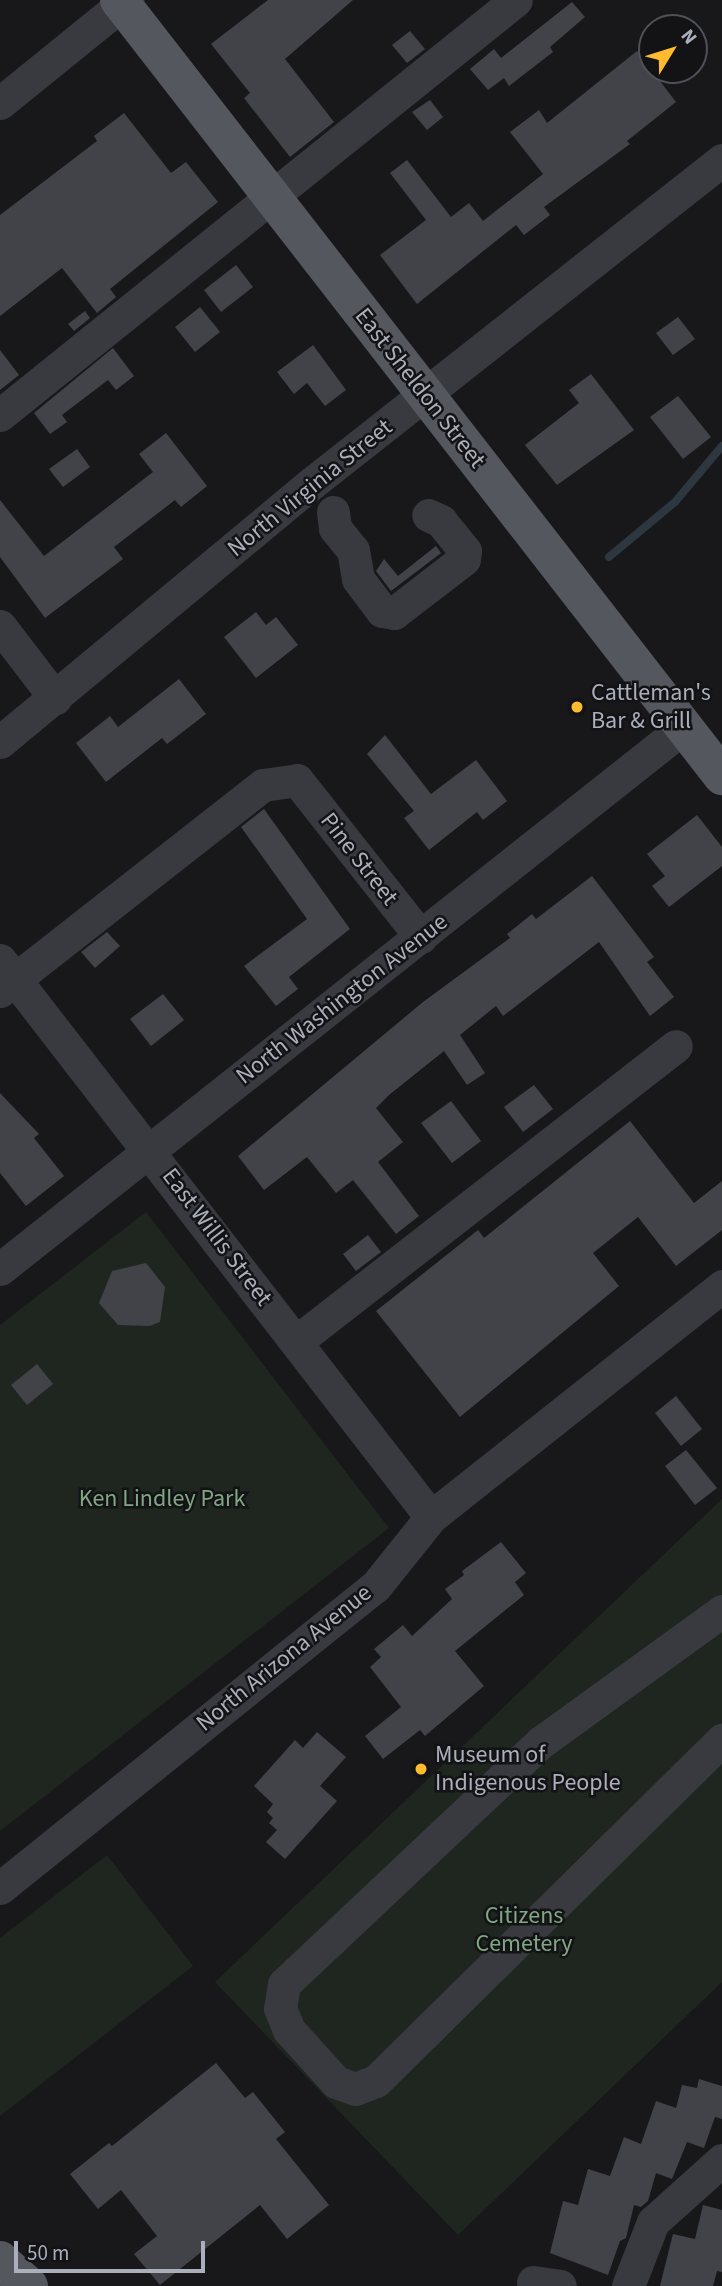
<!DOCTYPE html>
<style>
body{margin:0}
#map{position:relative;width:722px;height:2286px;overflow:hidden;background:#18181b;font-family:"Source Sans 3",sans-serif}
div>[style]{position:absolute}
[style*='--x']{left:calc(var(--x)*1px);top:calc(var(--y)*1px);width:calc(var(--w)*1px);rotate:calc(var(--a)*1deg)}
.green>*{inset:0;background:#1e261f}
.stream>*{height:8px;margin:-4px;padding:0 4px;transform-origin:4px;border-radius:4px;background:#2d3740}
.building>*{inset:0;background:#424348}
.minor>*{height:33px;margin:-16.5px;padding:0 16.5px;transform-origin:16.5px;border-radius:16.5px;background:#393a40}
.major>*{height:38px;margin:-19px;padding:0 19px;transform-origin:19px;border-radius:19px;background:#55575f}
.dots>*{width:19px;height:19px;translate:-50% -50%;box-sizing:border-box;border:4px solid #131316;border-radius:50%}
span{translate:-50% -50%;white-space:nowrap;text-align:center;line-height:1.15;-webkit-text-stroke:5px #131316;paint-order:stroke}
.street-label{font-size:24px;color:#aaafbb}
.poi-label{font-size:24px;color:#aaafbb}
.left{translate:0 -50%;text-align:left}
.park-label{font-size:24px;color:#80a783}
.north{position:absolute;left:638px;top:14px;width:70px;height:70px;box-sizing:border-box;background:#131316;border:2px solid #4f5158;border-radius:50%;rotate:52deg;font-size:19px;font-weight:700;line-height:28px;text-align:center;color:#aaafbb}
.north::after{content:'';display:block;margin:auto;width:24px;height:32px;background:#febb2d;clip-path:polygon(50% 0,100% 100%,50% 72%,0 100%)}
.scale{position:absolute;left:14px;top:2241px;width:191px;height:32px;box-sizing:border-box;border:4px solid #aaafbb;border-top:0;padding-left:9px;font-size:21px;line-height:24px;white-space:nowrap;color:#aaafbb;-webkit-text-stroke:5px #131316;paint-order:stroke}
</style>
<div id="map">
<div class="green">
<div style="clip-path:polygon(146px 1212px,389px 1528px,0 1831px,0 1325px)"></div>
<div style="clip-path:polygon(722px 1499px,722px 1982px,458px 2235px,215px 1982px)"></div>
<div style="clip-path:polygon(107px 1855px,193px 1966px,0 2116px,0 1938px)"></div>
</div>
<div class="stream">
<div style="--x:609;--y:557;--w:86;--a:-39.8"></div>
<div style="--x:675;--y:502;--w:73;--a:-50"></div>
</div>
<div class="building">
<div style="clip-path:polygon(268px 0,353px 0,285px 59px,334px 122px,290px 157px,244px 98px,250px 93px,211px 44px)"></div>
<div style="clip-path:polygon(572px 2px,585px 17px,550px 47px,553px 52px,509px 86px,504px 78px,488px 90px,470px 69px,494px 49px,501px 58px)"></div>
<div style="clip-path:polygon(410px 31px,425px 49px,407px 63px,392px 45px)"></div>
<div style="clip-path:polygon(637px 51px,676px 102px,627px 141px,630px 144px,544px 207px,550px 215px,524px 235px,516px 225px,417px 304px,380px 255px,426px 220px,390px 173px,407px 160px,451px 217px,469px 203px,483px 221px,543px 174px,510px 132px,539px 110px,547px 123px)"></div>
<div style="clip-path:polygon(430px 100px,443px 117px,427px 130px,412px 112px)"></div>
<div style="clip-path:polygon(124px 113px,171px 173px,186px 162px,218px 202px,110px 289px,116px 297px,97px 313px,62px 268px,0 316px,0 215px,97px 141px,94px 136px)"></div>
<div style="clip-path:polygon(236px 265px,253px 287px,221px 312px,204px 290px)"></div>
<div style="clip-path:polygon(200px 307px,220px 332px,195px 352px,175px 327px)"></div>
<div style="clip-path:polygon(85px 311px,90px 318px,74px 331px,68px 324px)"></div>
<div style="clip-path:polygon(678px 317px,695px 339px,673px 355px,656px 333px)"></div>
<div style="clip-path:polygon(313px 345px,346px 390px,325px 406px,307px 383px,294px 394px,277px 372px)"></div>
<div style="clip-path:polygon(113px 348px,134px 376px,116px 390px,108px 380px,62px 415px,67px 422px,50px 434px,34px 413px)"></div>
<div style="clip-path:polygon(0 350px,19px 375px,0 390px)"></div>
<div style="clip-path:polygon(591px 374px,634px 430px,557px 485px,525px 445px,579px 403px,569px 390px)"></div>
<div style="clip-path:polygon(678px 396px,711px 437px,683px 459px,650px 417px)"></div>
<div style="clip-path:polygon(166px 433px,207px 486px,181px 507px,175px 500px,114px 547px,123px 559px,45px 618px,0 557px,0 500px,44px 556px,153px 472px,139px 454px)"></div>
<div style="clip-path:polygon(77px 449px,90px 467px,63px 487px,49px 469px)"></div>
<div style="clip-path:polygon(436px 546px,441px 553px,391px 591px,376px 571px,384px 559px,398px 576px)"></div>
<div style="clip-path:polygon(256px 612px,266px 625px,276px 617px,298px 645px,256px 678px,224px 637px)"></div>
<div style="clip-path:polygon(179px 679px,206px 714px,167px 744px,162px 738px,106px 782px,76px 743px,110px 716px,118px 727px)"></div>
<div style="clip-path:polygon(385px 735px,431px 794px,476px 760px,507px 801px,483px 820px,477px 812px,429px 850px,404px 818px,414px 811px,367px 754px)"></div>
<div style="clip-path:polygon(264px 809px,350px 929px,289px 977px,298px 989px,276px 1006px,244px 966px,307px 919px,241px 827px)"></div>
<div style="clip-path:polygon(697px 815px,722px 847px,722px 866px,669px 907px,652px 886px,665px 876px,647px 854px)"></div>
<div style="clip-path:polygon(592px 876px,654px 957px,647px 962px,674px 997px,650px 1016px,599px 942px,503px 1016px,496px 1006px,460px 1035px,485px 1073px,467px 1085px,444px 1051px,389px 1095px,376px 1108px,403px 1142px,378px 1162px,419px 1216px,396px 1234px,353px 1180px,336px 1193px,307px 1157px,264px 1190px,238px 1156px,423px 1002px,510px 938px,507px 934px,532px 914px,536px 919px)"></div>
<div style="clip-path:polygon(107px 932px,120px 946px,95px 968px,81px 952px)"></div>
<div style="clip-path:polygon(163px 994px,184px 1020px,151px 1046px,130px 1019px)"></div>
<div style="clip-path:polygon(534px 1085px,553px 1109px,523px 1132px,504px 1107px)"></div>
<div style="clip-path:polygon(0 1093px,39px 1134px,34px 1138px,64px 1176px,26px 1206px,0 1173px)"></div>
<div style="clip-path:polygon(451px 1101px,481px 1141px,452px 1163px,421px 1123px)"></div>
<div style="clip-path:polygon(630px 1121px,694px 1203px,722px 1181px,722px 1230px,676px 1266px,638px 1217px,593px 1253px,619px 1286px,460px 1417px,376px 1311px,478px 1230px,484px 1238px)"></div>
<div style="clip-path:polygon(368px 1235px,381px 1252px,356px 1271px,343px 1254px)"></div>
<div style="clip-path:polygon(146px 1263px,165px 1287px,160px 1322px,150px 1326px,118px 1325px,99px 1303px,112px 1271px)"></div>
<div style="clip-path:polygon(37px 1364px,53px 1384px,27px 1405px,11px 1385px)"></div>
<div style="clip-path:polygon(676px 1396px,702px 1429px,681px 1446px,655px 1413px)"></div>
<div style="clip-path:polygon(686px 1450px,717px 1488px,695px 1505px,665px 1466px)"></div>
<div style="clip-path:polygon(501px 1542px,526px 1573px,515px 1582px,524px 1595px,455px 1651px,484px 1686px,425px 1736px,420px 1730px,383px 1759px,365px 1736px,401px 1707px,370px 1667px,381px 1657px,374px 1649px,403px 1625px,412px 1636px,452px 1599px,445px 1589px,464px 1575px,462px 1571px)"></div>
<div style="clip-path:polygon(317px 1732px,346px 1757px,320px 1786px,337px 1801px,285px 1859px,266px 1842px,277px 1830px,269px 1823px,273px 1818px,267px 1812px,273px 1804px,254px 1786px,295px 1740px,303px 1748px)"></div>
<div style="clip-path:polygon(216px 2063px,245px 2098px,253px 2092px,285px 2132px,276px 2139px,329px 2205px,287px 2239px,260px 2205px,160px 2285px,134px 2254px,157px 2236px,121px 2190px,98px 2209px,70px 2174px,109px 2143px,112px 2146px)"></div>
<div style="clip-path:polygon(699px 2079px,722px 2086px,722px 2119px,715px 2117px,704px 2148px,687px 2142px,672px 2179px,656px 2173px,648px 2201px,641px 2207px,634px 2205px,626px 2238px,620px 2241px,608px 2275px,550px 2253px,563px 2201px,578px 2205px,588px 2169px,610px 2176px,624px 2137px,641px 2144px,656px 2101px,676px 2108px,682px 2085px,697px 2088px)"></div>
<div style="clip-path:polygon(703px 2205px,722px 2210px,722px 2272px,717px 2271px,713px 2286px,660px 2286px,673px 2234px,695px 2239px)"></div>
</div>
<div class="minor">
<div style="--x:0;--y:103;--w:164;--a:-39"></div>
<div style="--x:0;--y:415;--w:662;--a:-38.81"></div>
<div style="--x:333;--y:512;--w:16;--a:83"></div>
<div style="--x:335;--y:528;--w:28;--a:51"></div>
<div style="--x:353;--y:550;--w:29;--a:80"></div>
<div style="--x:358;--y:579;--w:40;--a:53"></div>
<div style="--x:382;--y:611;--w:12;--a:9"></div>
<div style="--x:394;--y:613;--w:88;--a:-37.6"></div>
<div style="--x:464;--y:559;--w:8;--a:-83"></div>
<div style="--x:465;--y:551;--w:38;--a:-129"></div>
<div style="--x:441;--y:521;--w:14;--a:-155"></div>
<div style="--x:0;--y:626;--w:91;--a:52.6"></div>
<div style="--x:0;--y:742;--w:405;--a:-39.7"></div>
<div style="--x:312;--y:483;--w:522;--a:-38.23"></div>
<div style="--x:0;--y:960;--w:704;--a:52.27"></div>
<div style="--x:0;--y:991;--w:334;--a:-38.1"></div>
<div style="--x:263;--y:785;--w:34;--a:-8"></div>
<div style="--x:297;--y:780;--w:200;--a:51.7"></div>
<div style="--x:0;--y:1269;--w:873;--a:-38.39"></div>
<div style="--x:297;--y:1341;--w:480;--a:-37.9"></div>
<div style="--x:722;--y:1611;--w:223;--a:144.1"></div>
<div style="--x:541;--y:1742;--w:353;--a:136.7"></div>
<div style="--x:284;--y:1984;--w:24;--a:99"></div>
<div style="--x:280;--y:2008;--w:24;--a:68"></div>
<div style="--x:289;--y:2030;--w:70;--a:47.9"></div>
<div style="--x:336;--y:2082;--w:20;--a:20"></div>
<div style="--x:355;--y:2089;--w:22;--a:-21"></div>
<div style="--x:376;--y:2081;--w:486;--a:-44.6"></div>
<div style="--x:0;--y:1888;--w:481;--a:-38.8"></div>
<div style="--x:375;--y:1587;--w:90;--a:-51.3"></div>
<div style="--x:431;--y:1517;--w:372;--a:-38.4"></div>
<div style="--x:533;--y:2282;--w:27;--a:8"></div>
<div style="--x:628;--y:2286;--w:69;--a:-68.7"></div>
<div style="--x:653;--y:2222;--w:93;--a:-41.9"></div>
</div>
<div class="major">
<div style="--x:119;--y:0;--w:983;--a:52.15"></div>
<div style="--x:0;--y:2260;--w:39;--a:42"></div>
</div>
<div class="dots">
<div style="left:577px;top:707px;background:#febb2d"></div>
<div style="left:421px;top:1769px;background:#febb2d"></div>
</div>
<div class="street-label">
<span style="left:420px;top:388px;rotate:52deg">East Sheldon Street</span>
<span style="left:310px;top:488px;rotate:-39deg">North Virginia Street</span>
<span style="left:359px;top:859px;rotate:52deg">Pine Street</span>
<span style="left:342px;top:999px;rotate:-38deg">North Washington Avenue</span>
<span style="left:217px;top:1237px;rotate:53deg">East Willis Street</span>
<span style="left:284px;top:1658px;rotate:-39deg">North Arizona Avenue</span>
</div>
<div class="poi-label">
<span class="left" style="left:591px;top:707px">Cattleman's<br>Bar &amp; Grill</span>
<span class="left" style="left:435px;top:1769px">Museum of<br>Indigenous People</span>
</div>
<div class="park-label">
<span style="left:162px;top:1499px">Ken Lindley Park</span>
<span style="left:524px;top:1930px">Citizens<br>Cemetery</span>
</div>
<div class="north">N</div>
<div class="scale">50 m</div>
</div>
